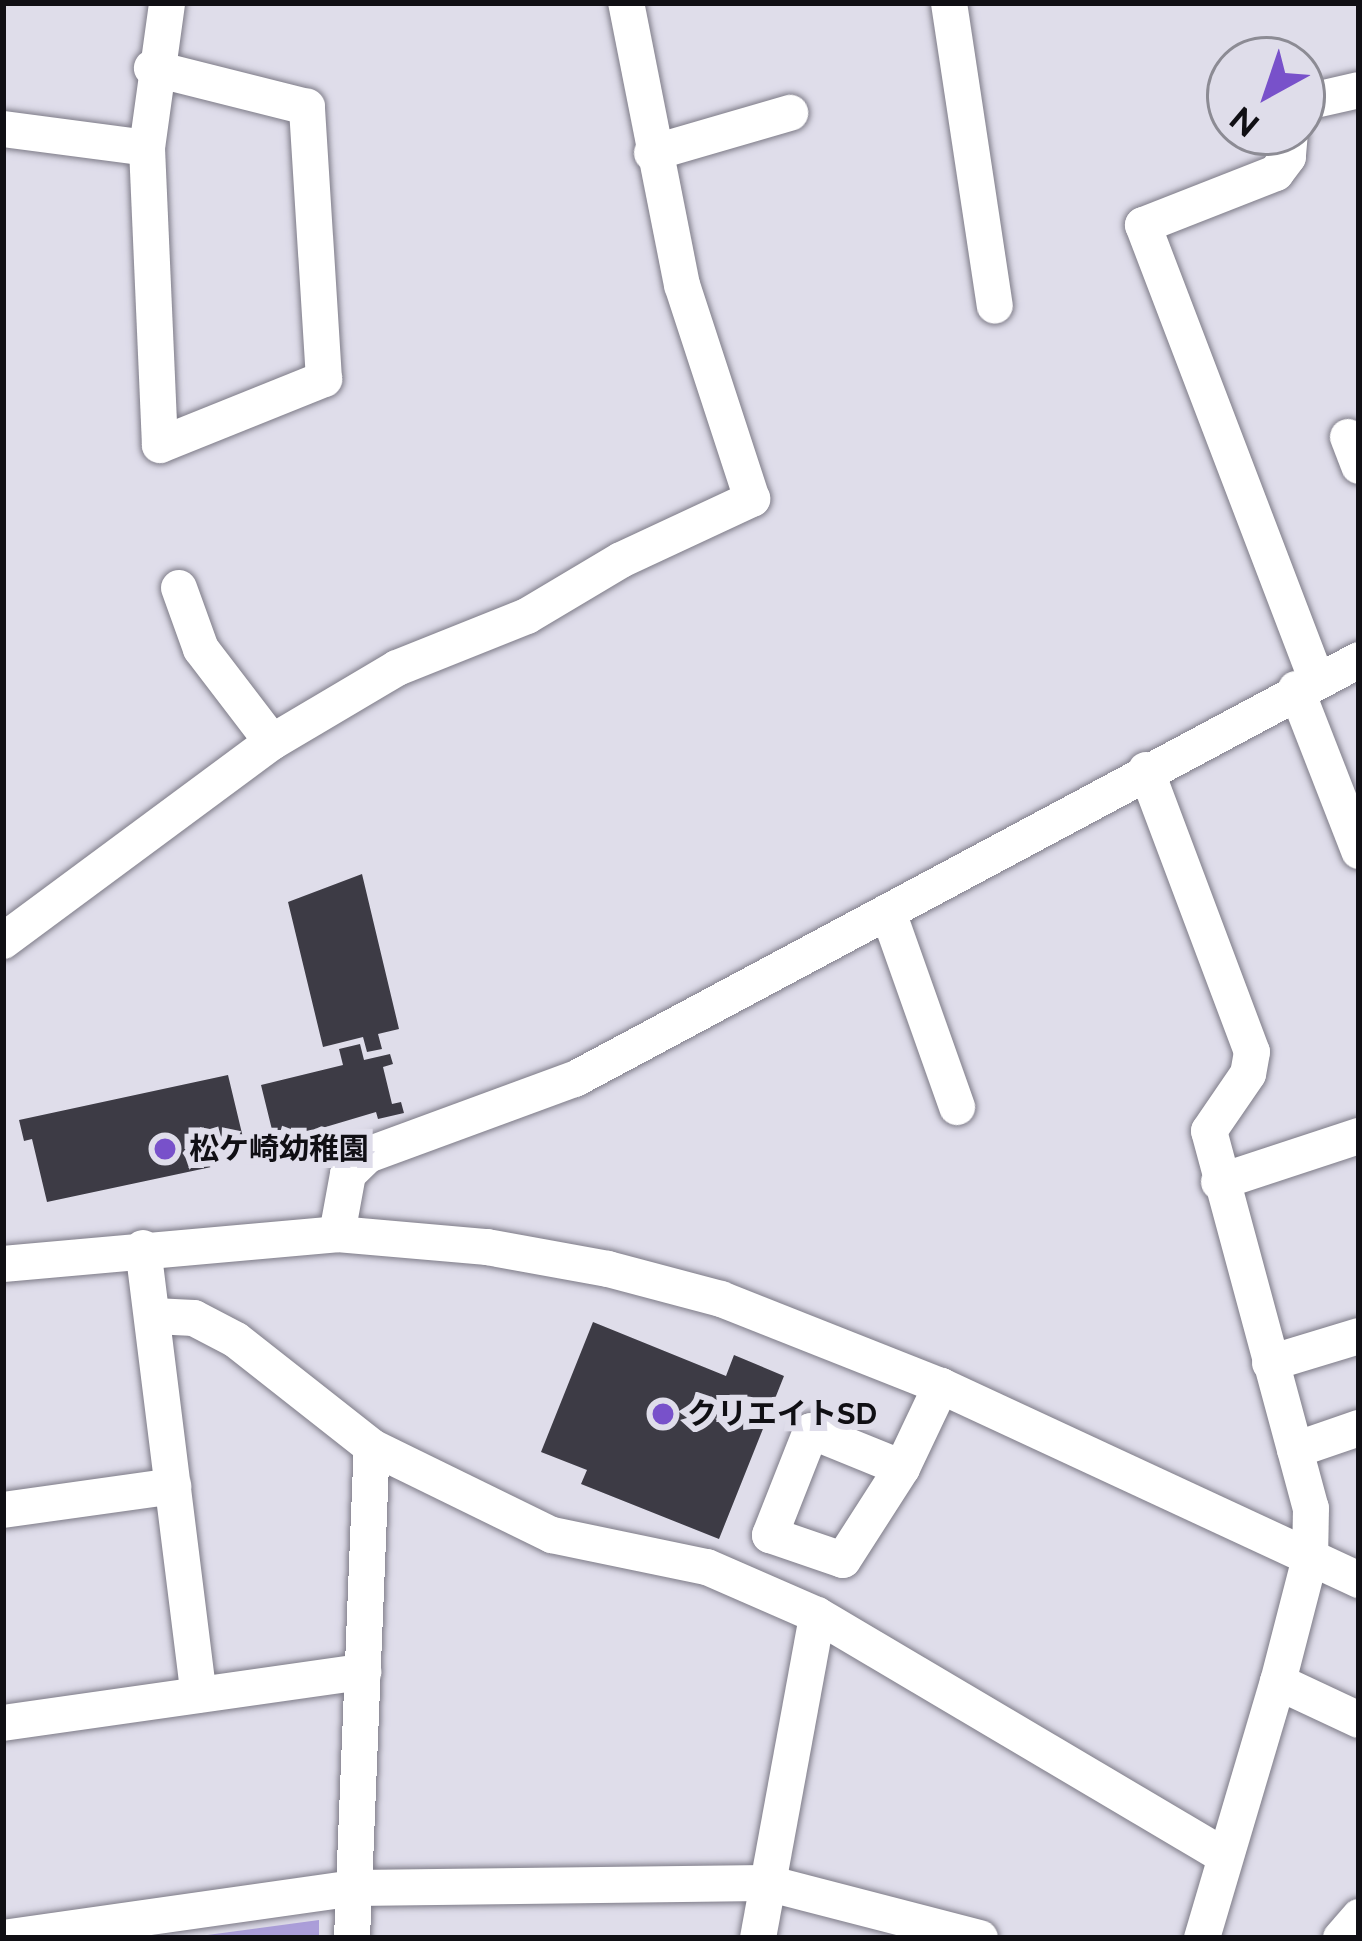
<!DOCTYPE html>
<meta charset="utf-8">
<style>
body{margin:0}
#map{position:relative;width:1362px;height:1941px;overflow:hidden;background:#dfddea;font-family:Raleway,"Noto Sans JP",sans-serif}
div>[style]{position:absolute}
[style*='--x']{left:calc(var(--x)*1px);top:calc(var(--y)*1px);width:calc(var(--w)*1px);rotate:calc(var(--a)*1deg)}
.forest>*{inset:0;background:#ab9ed9}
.building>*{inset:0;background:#3d3b45}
.roads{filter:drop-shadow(0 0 3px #7d7b87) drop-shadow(0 0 3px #7d7b87)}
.minor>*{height:36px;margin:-18px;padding:0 18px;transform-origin:18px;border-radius:18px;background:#fff}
.dots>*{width:33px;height:33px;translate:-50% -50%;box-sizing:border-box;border:6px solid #dfddea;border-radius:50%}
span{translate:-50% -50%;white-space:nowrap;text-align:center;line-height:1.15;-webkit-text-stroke:12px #dfddea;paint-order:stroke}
.poi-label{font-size:30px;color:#100f14;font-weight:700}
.left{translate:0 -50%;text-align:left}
.frame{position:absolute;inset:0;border:6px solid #100f14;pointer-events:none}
.north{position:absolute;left:1206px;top:36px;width:120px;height:120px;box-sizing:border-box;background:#dfddea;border:3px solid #8c8b94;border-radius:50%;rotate:220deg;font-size:33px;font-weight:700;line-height:48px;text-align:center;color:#100f14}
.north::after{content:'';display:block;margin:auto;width:42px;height:54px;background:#7851ca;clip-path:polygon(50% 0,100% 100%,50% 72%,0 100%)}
</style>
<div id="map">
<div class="forest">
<div style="clip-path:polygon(319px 1920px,319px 1938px,185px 1938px)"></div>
</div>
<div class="building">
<div style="clip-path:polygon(362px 874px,399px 1029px,378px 1034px,382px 1049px,367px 1052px,363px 1037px,323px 1047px,288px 902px)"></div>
<div style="clip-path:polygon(360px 1044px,364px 1060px,390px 1054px,393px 1064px,383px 1067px,392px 1104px,401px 1102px,404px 1113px,378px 1119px,376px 1112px,275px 1142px,261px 1085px,343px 1065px,339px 1049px)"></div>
<div style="clip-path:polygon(228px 1075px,245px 1146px,213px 1154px,216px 1166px,47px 1202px,32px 1139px,24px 1141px,19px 1120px)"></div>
<div style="clip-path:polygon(593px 1322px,726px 1376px,734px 1355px,784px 1376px,719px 1539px,581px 1484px,587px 1470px,541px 1452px)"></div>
</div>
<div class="roads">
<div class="minor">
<div style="--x:949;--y:3;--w:306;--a:81.4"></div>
<div style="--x:1302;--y:103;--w:58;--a:-12.8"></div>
<div style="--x:3;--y:129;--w:145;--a:7.5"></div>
<div style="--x:147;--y:148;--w:297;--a:87.5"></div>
<div style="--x:160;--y:445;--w:177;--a:-21.9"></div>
<div style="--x:324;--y:379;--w:273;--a:-93.6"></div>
<div style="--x:307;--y:107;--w:160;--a:-165.9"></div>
<div style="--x:1290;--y:132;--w:25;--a:95"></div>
<div style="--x:1288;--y:157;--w:20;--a:127"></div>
<div style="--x:1276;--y:173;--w:143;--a:158.6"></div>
<div style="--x:1143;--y:225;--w:487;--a:69.1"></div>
<div style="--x:147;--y:148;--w:146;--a:-82.1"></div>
<div style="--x:652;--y:153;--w:144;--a:-16.2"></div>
<div style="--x:1348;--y:437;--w:31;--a:69"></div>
<div style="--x:179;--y:588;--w:65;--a:70.2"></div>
<div style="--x:201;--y:649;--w:117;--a:52.6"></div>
<div style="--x:1296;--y:689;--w:174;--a:68.7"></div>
<div style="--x:1146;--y:770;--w:301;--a:69.4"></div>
<div style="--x:1252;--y:1052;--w:22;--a:100"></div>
<div style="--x:1248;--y:1074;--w:69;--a:124.4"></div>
<div style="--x:1209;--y:1131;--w:391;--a:74.9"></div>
<div style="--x:1311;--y:1508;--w:50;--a:91.1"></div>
<div style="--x:1310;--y:1558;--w:128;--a:104.5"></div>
<div style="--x:888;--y:912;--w:207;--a:70.5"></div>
<div style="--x:3;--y:941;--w:335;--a:-36.5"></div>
<div style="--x:272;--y:742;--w:145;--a:-30.6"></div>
<div style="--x:397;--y:668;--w:140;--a:-21.8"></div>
<div style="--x:527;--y:616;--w:109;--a:-30.8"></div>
<div style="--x:621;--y:560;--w:145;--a:-25"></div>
<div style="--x:752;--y:499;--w:225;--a:-108.1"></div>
<div style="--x:682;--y:285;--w:288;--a:-101.2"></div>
<div style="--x:1219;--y:1182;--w:147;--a:-18.2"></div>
<div style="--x:337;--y:1234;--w:61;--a:-79.6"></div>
<div style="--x:348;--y:1174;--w:28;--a:-44"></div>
<div style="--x:368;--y:1155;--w:221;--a:-20.2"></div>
<div style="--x:575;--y:1079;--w:889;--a:-28.12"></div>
<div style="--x:143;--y:1248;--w:450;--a:82.9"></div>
<div style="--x:3;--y:1264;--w:335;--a:-5.1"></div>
<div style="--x:337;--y:1234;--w:151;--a:5"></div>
<div style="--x:487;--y:1247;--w:123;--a:10.3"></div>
<div style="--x:608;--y:1269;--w:117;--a:14.9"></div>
<div style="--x:721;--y:1299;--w:237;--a:21.6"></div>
<div style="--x:941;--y:1386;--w:461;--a:24.9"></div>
<div style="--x:154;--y:1316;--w:40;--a:2.9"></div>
<div style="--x:194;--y:1318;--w:47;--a:27.6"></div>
<div style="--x:236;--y:1340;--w:173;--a:38.2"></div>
<div style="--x:372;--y:1447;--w:200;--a:26.1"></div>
<div style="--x:552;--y:1535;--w:158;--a:11.7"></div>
<div style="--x:707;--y:1567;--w:120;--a:23.6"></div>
<div style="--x:817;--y:1615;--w:473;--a:30.6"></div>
<div style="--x:1270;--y:1363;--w:93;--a:-16.9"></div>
<div style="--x:1295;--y:1450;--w:68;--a:-19"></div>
<div style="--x:902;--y:1468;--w:98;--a:-157.9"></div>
<div style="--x:811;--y:1431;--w:112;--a:111.5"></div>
<div style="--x:770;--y:1535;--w:77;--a:18.9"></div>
<div style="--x:843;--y:1560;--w:109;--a:-57.3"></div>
<div style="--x:902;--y:1468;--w:91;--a:-64.6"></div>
<div style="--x:3;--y:1510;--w:172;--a:-8"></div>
<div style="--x:3;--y:1723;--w:364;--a:-8.1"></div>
<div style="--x:3;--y:1938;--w:354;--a:-8.1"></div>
<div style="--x:353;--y:1888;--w:414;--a:-0.7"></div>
<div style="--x:767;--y:1883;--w:220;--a:14.5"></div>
<div style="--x:352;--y:1938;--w:491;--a:-87.7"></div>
<div style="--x:758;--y:1938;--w:328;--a:-79.6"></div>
<div style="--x:1202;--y:1938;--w:267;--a:-73.5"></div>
<div style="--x:1278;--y:1682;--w:89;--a:25.1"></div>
<div style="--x:1341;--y:1938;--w:28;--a:-49"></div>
</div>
</div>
<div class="dots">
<div style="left:165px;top:1149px;background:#7851ca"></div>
<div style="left:663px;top:1414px;background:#7851ca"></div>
</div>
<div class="poi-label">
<span class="left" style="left:189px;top:1149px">松ケ崎幼稚園</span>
<span class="left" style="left:687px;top:1414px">クリエイトSD</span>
</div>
<div class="frame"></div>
<div class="north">N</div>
</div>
